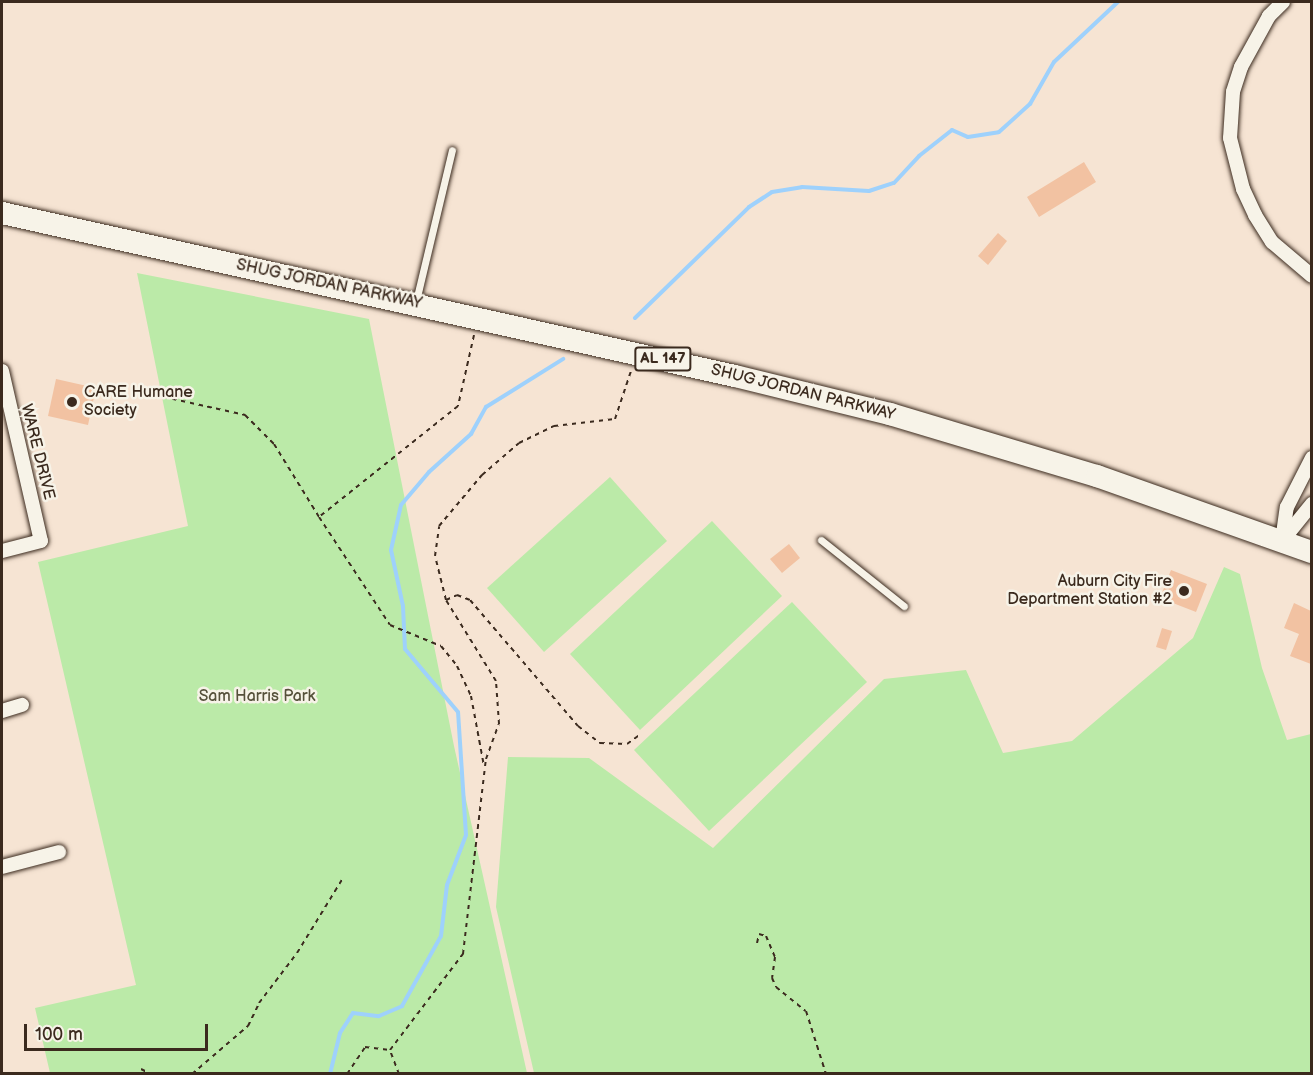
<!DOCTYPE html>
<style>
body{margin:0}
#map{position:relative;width:1313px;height:1075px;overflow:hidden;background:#f6e4d3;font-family:"Balsamiq Sans",sans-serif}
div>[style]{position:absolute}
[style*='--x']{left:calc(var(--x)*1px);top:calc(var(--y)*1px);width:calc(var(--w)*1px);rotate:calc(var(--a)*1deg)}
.green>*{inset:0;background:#bbeaa8}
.stream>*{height:4px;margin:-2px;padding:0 2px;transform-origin:2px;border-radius:2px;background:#9ed1fc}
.building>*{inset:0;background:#f2c2a2}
.path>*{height:2px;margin-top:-1px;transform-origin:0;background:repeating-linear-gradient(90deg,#3b2a1e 0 4.5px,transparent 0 9px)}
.roads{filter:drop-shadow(0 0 2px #3b2a1e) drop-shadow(0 0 2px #3b2a1e)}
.lane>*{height:7px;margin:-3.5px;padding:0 3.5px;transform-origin:3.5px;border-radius:3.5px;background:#f7f3e8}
.street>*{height:14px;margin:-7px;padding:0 7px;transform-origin:7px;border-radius:7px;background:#f7f3e8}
.primary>*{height:22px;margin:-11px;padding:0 11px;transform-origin:11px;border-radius:11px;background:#f7f3e8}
.dots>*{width:16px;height:16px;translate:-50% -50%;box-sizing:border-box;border:3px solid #f7f3e8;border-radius:50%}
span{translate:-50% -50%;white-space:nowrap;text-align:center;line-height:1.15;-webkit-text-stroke:5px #f7f3e8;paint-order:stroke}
.shield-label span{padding:2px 4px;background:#f7f3e8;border:2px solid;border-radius:4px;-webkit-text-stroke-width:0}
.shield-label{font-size:15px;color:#3b2a1e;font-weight:700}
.street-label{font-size:16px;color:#3b2a1e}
.poi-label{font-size:16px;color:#3b2a1e}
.left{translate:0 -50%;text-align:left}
.right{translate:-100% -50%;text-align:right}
.park-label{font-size:16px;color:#55503a}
.frame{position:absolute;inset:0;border:3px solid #3b2a1e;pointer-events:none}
.scale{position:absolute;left:24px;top:1024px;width:184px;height:27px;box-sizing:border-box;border:3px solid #3b2a1e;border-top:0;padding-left:8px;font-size:18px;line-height:21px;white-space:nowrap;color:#3b2a1e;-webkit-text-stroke:4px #f7f3e8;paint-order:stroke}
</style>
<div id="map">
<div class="green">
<div style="clip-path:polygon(137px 273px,369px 319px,454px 746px,527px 1073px,50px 1073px,35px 1008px,136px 985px,38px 562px,188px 526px)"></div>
<div style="clip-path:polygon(610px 477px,667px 541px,544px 652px,487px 588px)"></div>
<div style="clip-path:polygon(712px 521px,782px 596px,640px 730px,570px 654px)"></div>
<div style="clip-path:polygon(1224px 567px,1240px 574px,1262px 668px,1287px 740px,1311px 734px,1311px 1073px,534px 1073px,496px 907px,508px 757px,589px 758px,713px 848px,884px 679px,966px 670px,1003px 753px,1072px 741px,1193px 638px)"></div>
<div style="clip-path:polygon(792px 602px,867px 682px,709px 831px,634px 750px)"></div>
</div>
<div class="stream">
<div style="--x:635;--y:318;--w:159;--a:-44.2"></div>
<div style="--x:749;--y:207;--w:27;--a:-33"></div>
<div style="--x:772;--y:192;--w:30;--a:-9"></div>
<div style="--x:802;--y:187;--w:67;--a:3.4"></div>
<div style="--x:869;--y:191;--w:26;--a:-18"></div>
<div style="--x:894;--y:183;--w:37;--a:-47"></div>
<div style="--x:919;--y:156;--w:42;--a:-38.2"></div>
<div style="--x:952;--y:130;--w:17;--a:24"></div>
<div style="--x:968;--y:137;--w:31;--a:-9"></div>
<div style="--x:999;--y:132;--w:42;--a:-42.1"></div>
<div style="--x:1030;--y:104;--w:48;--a:-60.3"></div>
<div style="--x:1054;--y:62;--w:88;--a:-43.2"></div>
<div style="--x:330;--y:1074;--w:42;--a:-76.3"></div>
<div style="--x:340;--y:1033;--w:24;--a:-57"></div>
<div style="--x:353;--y:1013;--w:26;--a:7"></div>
<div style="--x:379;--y:1016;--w:25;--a:-23"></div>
<div style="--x:402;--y:1006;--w:80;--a:-60.9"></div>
<div style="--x:441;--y:936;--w:51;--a:-83.3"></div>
<div style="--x:447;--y:885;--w:53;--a:-69.2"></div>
<div style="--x:466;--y:835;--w:123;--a:-93.7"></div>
<div style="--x:458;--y:712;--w:82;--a:-130.1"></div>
<div style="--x:405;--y:649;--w:43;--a:-92.7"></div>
<div style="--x:403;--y:606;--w:57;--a:-102.1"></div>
<div style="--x:391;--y:550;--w:46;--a:-77.5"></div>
<div style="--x:401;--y:505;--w:43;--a:-49.7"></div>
<div style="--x:429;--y:472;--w:57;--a:-42.1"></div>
<div style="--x:471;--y:434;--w:31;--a:-61"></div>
<div style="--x:486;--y:407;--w:91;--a:-31.9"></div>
</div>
<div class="building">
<div style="clip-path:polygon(1084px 162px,1096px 182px,1039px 217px,1027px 197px)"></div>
<div style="clip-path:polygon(998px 233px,1007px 241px,988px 265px,978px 256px)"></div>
<div style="clip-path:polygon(56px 379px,96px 388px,88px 425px,48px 416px)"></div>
<div style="clip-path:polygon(789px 544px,800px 558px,782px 573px,770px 559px)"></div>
<div style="clip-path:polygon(1171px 570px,1207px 584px,1196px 612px,1160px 598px)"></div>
<div style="clip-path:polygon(1294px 603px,1311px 611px,1311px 664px,1290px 656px,1299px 634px,1284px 628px)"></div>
<div style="clip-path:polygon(1162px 628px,1172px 631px,1166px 650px,1156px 647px)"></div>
</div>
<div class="path">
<div style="--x:474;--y:335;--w:73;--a:102.7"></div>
<div style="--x:458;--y:406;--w:178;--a:141.4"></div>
<div style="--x:319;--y:517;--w:129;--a:56.7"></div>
<div style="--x:390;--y:625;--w:55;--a:22.4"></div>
<div style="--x:441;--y:646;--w:26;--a:51"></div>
<div style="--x:457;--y:666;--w:33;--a:65"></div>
<div style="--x:471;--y:696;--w:71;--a:79.5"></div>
<div style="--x:137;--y:391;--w:111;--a:12.5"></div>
<div style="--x:245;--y:415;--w:41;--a:45"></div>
<div style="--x:274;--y:444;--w:86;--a:58.3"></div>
<div style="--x:446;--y:600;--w:12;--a:-24"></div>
<div style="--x:457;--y:595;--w:14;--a:21"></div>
<div style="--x:470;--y:600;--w:166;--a:49.4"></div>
<div style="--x:578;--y:726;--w:28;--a:38"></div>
<div style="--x:600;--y:743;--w:27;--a:2"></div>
<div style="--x:627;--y:744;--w:14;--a:-36"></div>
<div style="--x:757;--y:943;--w:9;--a:-77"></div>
<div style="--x:759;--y:934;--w:7;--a:16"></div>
<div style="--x:766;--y:936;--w:23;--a:67"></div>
<div style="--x:775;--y:957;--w:21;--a:98"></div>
<div style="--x:772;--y:978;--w:10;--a:66"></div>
<div style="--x:776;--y:987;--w:38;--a:39"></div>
<div style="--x:806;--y:1011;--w:66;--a:72.4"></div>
<div style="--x:141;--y:1069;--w:11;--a:27"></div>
<div style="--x:192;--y:1074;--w:74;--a:-40.6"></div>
<div style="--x:248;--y:1026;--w:25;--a:-64"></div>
<div style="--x:259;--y:1003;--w:63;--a:-52.8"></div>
<div style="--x:297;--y:953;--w:88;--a:-58.5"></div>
<div style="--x:347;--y:1074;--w:32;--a:-56"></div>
<div style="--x:365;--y:1047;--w:25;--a:7"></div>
<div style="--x:399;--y:1074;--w:26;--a:-111"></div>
<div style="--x:390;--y:1050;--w:121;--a:-52.8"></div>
<div style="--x:463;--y:954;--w:196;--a:-83.3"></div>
<div style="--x:486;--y:759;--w:37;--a:-70"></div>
<div style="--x:499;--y:724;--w:43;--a:-94"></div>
<div style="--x:496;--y:681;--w:95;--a:-121.7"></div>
<div style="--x:446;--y:600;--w:45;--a:-104"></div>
<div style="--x:435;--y:556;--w:30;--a:-82"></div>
<div style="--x:439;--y:526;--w:67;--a:-49.9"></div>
<div style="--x:482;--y:475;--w:49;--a:-40.9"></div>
<div style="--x:519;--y:443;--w:39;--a:-26"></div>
<div style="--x:554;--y:426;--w:61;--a:-6.5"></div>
<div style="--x:615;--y:419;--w:51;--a:-71.6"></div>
</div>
<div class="roads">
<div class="lane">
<div style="--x:416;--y:301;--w:155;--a:-76.6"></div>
<div style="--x:821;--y:540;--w:106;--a:38.5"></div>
</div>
<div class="street">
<div style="--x:1283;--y:2;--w:20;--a:135"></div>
<div style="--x:1269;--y:16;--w:58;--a:118.8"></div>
<div style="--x:1241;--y:67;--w:26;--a:108"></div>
<div style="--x:1233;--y:92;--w:46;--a:93.7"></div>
<div style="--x:1230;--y:138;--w:53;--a:75.7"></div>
<div style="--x:1243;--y:189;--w:29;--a:65"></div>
<div style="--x:1255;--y:215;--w:32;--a:58"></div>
<div style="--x:1272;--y:242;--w:52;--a:40.4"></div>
<div style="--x:2;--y:371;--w:174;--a:77.1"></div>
<div style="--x:41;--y:541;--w:40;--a:165.6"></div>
<div style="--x:1282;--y:541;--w:34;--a:-82"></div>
<div style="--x:1287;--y:507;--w:55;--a:-63"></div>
<div style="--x:1282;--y:541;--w:48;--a:-51"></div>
<div style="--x:2;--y:711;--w:21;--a:-17"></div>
<div style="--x:2;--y:867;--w:59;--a:-14.7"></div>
</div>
<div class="primary">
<div style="--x:2;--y:213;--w:751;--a:12.54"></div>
<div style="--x:735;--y:376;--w:160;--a:13.8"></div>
<div style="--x:890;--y:414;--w:216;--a:16.7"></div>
<div style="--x:1097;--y:476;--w:228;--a:19.5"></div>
</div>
</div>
<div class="dots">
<div style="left:72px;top:402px;background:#3b2a1e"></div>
<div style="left:1184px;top:591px;background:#3b2a1e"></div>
</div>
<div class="shield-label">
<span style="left:663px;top:359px">AL 147</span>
</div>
<div class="street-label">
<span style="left:329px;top:285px;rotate:12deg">SHUG JORDAN PARKWAY</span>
<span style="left:803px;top:393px;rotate:14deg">SHUG JORDAN PARKWAY</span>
<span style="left:37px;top:452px;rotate:76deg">WARE DRIVE</span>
</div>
<div class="poi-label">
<span class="left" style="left:84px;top:402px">CARE Humane<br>Society</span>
<span class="right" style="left:1172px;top:591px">Auburn City Fire<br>Department Station #2</span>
</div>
<div class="park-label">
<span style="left:257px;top:697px">Sam Harris Park</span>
</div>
<div class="frame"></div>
<div class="scale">100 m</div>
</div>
